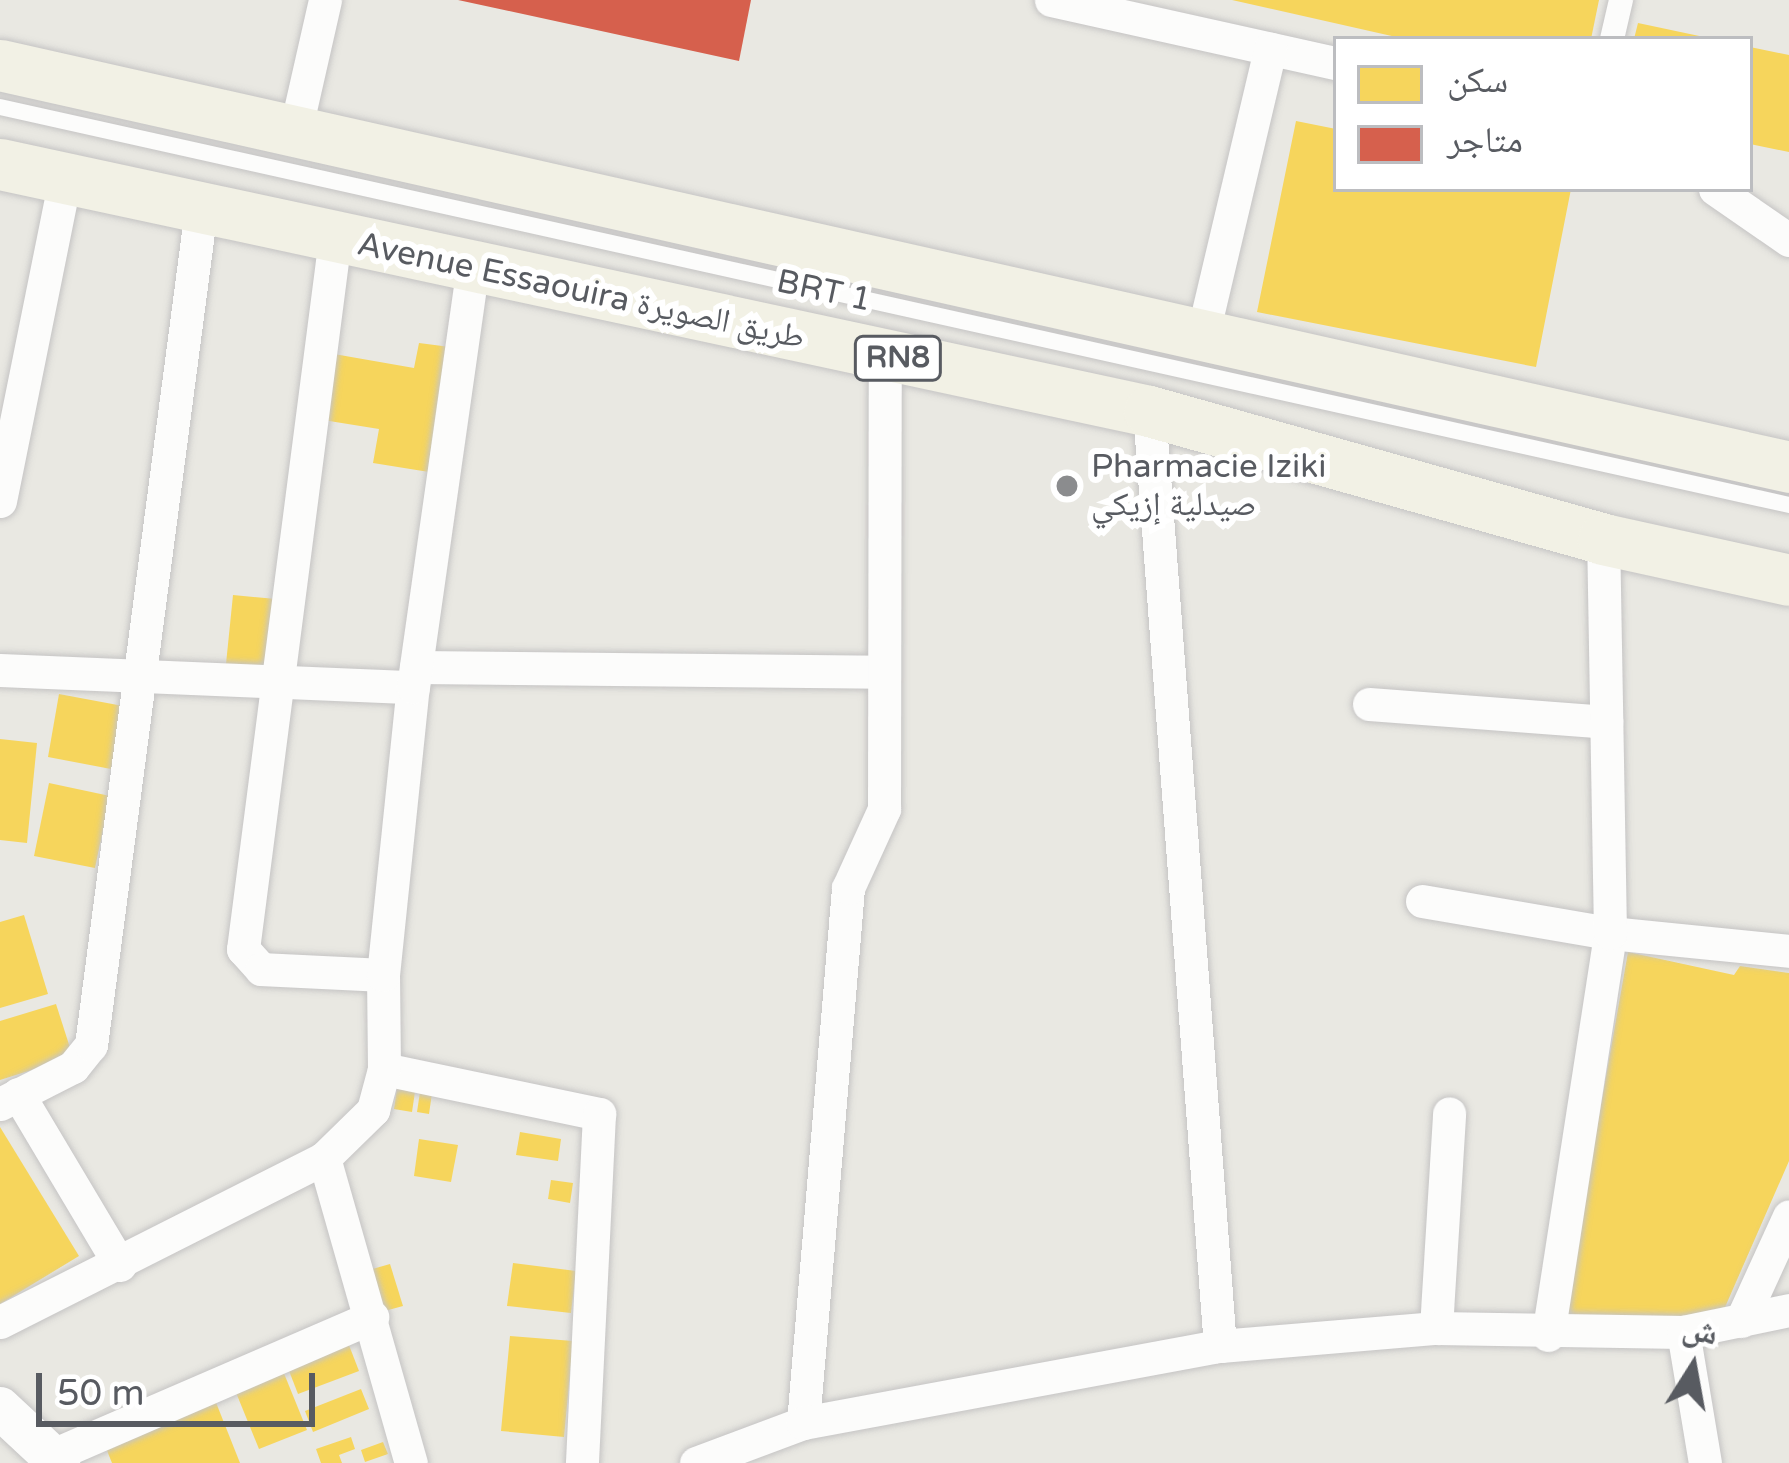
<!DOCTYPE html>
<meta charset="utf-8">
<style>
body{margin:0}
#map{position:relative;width:1789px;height:1463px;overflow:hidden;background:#e9e8e2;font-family:"Varela Round","Noto Naskh Arabic",sans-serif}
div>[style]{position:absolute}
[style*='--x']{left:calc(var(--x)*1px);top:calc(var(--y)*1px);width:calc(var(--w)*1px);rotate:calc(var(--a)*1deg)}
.homes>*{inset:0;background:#f6d55c}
.shops>*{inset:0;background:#d6604d}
.roads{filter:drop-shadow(0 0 3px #c5c4c4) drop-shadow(0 0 3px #c5c4c4)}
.service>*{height:16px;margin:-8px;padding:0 8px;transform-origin:8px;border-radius:8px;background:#fcfcfb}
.pedestrian>*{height:24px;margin:-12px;padding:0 12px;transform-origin:12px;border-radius:12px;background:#fcfcfb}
.minor>*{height:33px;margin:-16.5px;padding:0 16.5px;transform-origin:16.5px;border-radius:16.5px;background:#fcfcfb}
.tertiary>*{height:42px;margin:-21px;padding:0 21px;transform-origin:21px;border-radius:21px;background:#fcfcfb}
.primary>*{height:51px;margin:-25.5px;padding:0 25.5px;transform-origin:25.5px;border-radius:25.5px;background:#f2f1e5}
.dots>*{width:33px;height:33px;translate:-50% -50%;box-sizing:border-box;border:6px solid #fff;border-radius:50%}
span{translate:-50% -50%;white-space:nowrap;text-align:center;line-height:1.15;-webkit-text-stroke:12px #fff;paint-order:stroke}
.shield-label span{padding:3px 9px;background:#fff;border:3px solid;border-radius:9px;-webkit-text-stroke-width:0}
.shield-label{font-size:30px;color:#585b61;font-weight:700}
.street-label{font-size:33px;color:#585b61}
.poi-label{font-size:33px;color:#585b61}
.left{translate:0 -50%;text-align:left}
.legend{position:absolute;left:1333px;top:36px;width:420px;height:156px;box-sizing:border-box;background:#fff;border:3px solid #bcbdc0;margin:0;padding:15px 21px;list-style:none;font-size:36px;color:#585b61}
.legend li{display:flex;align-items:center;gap:24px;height:60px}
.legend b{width:60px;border:3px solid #bcbdc0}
.north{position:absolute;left:1633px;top:1307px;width:120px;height:120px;-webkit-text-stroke:9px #fff;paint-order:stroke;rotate:11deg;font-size:33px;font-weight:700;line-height:48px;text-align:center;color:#585b61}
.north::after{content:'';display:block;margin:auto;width:42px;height:54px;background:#585b61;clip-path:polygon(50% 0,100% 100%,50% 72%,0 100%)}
.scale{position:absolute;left:36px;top:1373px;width:279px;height:54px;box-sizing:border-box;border:6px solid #585b61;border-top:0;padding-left:15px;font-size:36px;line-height:42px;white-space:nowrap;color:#585b61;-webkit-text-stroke:9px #fff;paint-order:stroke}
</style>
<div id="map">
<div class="homes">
<div style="clip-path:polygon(1232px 0,1599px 0,1591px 39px,1405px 39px)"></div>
<div style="clip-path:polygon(1638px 23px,1704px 37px,1704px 39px,1634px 39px)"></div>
<div style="clip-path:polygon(1750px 47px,1789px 55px,1789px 152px,1750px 144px)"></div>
<div style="clip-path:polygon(1296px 121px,1336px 129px,1336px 189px,1571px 189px,1536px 367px,1257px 312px)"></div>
<div style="clip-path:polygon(419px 343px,450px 347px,429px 472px,373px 463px,379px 429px,323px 420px,334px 354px,414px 368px)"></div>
<div style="clip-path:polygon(233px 595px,276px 599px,269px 668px,226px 664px)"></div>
<div style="clip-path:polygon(59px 694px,123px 706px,111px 769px,48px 757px)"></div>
<div style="clip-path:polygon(0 739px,37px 743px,27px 843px,0 840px)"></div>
<div style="clip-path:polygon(49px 783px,110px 796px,95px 868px,34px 856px)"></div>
<div style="clip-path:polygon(24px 915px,48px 994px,0 1008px,0 922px)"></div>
<div style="clip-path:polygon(1628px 952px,1734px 975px,1740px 966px,1789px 973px,1789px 1161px,1719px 1321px,1562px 1326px)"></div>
<div style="clip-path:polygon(56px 1004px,73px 1057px,0 1080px,0 1021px)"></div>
<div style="clip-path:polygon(398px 1082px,416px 1085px,412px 1112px,394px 1109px)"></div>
<div style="clip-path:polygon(420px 1092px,432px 1093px,429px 1114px,417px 1112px)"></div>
<div style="clip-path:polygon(0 1127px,79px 1256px,0 1304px)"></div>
<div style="clip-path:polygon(520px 1132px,561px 1139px,558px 1161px,516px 1155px)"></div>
<div style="clip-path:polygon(419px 1139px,458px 1145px,451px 1182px,414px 1176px)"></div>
<div style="clip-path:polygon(551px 1180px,573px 1183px,570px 1203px,548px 1199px)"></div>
<div style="clip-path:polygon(513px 1263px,576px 1271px,571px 1313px,507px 1306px)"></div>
<div style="clip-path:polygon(390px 1264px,403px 1306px,381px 1312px,369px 1270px)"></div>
<div style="clip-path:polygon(510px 1336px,573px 1341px,564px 1437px,501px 1431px)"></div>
<div style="clip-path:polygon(347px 1340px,359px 1371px,298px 1394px,286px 1363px)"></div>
<div style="clip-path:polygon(283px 1371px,307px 1430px,259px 1449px,235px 1390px)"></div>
<div style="clip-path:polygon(361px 1389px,369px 1409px,313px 1432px,305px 1411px)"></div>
<div style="clip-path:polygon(215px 1400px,240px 1463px,112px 1463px,104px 1443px)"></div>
<div style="clip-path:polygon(351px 1437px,355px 1449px,339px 1455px,342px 1463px,321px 1463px,316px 1449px)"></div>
<div style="clip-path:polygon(383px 1442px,388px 1454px,365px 1462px,361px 1450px)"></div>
</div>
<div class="shops">
<div style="clip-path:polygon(458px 0,751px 0,739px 61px)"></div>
</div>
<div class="roads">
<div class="service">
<div style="--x:0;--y:107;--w:1833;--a:12.54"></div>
</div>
<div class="pedestrian">
<div style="--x:1612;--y:39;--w:40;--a:-77"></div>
</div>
<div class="minor">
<div style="--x:1051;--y:0;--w:292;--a:12.5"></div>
<div style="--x:295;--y:132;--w:135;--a:-77.2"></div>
<div style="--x:1715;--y:189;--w:90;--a:34.6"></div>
<div style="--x:335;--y:238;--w:717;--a:97.37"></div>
<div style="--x:243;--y:949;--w:27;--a:48"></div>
<div style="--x:261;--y:969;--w:122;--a:2.8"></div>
<div style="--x:1203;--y:333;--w:292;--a:-76.7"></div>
<div style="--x:1149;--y:411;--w:938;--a:85.66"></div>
<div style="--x:0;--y:501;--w:329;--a:-78.6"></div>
<div style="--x:416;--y:667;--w:465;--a:0.6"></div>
<div style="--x:0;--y:670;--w:413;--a:2.4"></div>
<div style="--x:1369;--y:704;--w:238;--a:4.3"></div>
<div style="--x:1422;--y:901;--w:191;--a:9.7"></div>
<div style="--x:1610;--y:933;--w:180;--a:5.7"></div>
<div style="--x:384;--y:1069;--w:220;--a:11.8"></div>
<div style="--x:599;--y:1114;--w:349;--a:92.8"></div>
<div style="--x:18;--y:1094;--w:199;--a:59.2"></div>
<div style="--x:0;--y:1104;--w:82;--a:-26.9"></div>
<div style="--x:73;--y:1067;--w:28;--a:-51"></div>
<div style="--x:91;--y:1045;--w:843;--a:-82.5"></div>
<div style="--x:324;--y:1158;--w:317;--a:74.1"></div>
<div style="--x:1741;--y:1321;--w:115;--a:-65.4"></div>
<div style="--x:0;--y:1322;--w:363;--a:-26.8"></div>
<div style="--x:324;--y:1158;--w:69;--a:-44.4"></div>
<div style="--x:373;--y:1110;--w:42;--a:-75"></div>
<div style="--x:384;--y:1069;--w:94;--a:-90.6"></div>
<div style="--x:383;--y:975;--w:290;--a:-84.1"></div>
<div style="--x:413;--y:687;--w:423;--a:-81.9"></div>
<div style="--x:1436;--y:1328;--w:215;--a:-86.5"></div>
<div style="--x:1548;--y:1335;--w:407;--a:-81.2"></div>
<div style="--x:1610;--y:933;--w:394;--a:-91"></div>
<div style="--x:803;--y:1423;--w:537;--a:-85.19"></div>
<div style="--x:848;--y:888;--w:87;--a:-65.5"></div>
<div style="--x:884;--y:809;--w:453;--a:-89.9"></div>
<div style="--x:53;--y:1455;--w:348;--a:-23.4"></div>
<div style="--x:696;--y:1463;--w:114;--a:-20.5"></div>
<div style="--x:803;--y:1423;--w:424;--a:-10.5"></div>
<div style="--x:1220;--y:1346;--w:217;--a:-4.8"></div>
<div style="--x:1436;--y:1328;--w:247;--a:0.9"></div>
<div style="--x:1705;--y:1463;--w:133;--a:-99.5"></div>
<div style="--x:1683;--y:1332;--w:108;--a:-11.7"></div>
</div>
<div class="tertiary">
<div style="--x:0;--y:1408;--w:81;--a:43"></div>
</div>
<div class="primary">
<div style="--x:0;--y:65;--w:1834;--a:12.66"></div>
<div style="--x:0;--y:164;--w:1175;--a:12.13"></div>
<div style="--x:1149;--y:411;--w:472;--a:15.7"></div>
<div style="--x:1603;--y:539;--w:190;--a:12.4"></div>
</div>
</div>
<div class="dots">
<div style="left:1067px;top:486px;background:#8b8c8e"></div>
</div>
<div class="shield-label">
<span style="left:898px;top:358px">RN8</span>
</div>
<div class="street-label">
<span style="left:581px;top:291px;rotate:12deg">Avenue Essaouira طريق الصويرة</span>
<span style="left:824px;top:291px;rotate:12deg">BRT 1</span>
</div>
<div class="poi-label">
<span class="left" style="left:1091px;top:486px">Pharmacie Iziki<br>صيدلية إزيكي</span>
</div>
<ul class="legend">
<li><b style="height:33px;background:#f6d55c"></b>سكن</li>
<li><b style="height:33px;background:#d6604d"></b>متاجر</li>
</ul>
<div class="north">ش</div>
<div class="scale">50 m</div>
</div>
